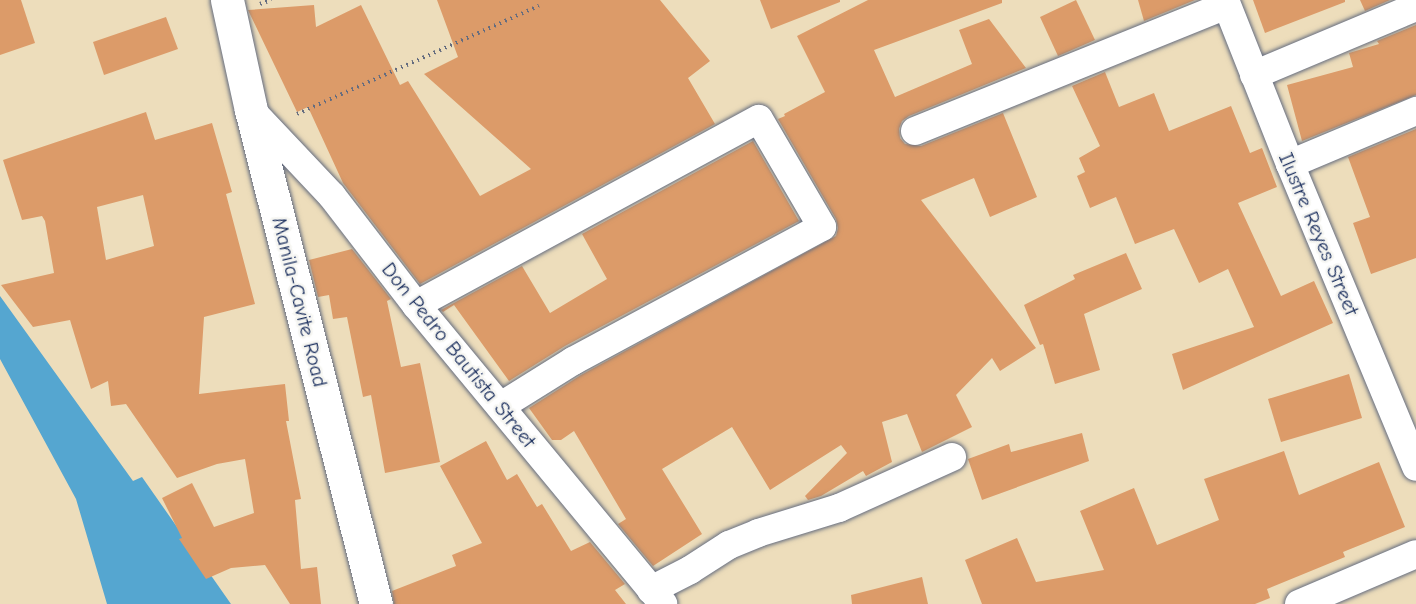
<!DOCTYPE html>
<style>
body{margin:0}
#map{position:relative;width:1416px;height:604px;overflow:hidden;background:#edddbb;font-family:"Comic Neue",sans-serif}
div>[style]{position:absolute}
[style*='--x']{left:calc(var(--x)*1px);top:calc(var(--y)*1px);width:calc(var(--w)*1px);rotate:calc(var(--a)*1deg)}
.water>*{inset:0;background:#55a6d0}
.building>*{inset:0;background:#dc9b69}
.path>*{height:4px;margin-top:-2px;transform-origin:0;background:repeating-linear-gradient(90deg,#646c7f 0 1.5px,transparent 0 6px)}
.roads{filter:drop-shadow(0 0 2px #646c7f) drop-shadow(0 0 2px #646c7f)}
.street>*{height:28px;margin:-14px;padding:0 14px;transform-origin:14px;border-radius:14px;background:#fff}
.secondary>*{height:33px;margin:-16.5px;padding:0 16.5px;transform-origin:16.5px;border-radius:16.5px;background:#fff}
span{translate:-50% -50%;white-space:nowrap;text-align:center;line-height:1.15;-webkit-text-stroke:5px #f6f6f2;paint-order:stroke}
.street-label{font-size:21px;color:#1b2f5e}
</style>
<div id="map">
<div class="water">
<div style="clip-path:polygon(0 296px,133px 481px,142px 477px,231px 604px,107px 604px,76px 499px,0 359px)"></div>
</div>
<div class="building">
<div style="clip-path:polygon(0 0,21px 0,35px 43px,0 55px)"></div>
<div style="clip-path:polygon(437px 0,660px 0,710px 61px,688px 78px,715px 124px,420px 284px,343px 183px,308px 107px,297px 112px,248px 10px,314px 5px,316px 27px,361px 5px,400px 85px,408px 81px,480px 196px,531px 169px,424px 74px,458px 57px)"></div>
<div style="clip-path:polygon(760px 0,840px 0,840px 2px,771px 29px)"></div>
<div style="clip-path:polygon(868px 0,1002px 0,1002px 3px,874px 50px,895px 97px,972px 64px,959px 30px,989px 19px,1026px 68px,909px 116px,902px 121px,899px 129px,900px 138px,905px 144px,921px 146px,1003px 113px,1037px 197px,990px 217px,974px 178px,921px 200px,1036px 348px,1000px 371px,992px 358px,956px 395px,972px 427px,922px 452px,907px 414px,882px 422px,892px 462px,866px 476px,863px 471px,821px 496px,808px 500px,805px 496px,847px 453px,841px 445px,770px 490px,732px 427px,662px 469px,702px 534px,653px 566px,618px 524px,626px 519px,574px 431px,561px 440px,552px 440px,529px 408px,581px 375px,836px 236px,838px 228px,836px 219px,778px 119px,785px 116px,784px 114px,825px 92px,797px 36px)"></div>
<div style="clip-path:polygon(1076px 0,1095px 40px,1058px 56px,1040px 17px)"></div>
<div style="clip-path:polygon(1138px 0,1195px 0,1144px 21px)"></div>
<div style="clip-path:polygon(1253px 0,1345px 0,1345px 2px,1265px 33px)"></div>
<div style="clip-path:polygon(1360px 0,1390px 0,1365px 11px)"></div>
<div style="clip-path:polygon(166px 17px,178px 49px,104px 75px,93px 42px)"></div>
<div style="clip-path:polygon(1416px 25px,1416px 95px,1302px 141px,1287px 85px,1353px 67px,1349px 53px,1379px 44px,1377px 41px)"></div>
<div style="clip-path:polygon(1105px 72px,1119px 107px,1154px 93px,1169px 131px,1231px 106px,1250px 153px,1262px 148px,1277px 187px,1238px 203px,1281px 296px,1314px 281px,1333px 323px,1183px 390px,1172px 354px,1254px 327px,1228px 269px,1199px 283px,1174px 229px,1135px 244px,1116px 197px,1090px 208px,1077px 176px,1085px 172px,1079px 158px,1100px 146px,1072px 86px)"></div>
<div style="clip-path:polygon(evenodd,146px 112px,155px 140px,212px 123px,232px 192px,226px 194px,255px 304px,204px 317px,199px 394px,285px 384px,289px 421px,286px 421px,301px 499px,295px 500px,301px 569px,317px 567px,321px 604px,290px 604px,265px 565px,231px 568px,206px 579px,179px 539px,182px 538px,162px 498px,192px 483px,214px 527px,254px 513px,245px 459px,217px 464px,177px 478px,126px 404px,111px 406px,108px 381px,91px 389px,70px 320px,33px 327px,1px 285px,54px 273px,45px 221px,42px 216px,22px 220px,3px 160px,146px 112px,143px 195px,154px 246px,106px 260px,97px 207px,143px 195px)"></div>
<div style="clip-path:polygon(1416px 129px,1416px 258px,1371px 274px,1353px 223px,1370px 217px,1348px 157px)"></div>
<div style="clip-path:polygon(753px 141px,799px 221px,565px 346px,509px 381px,454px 305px,443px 312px,441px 310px,522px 266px,550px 313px,607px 279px,582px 234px)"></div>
<div style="clip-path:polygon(352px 249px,391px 299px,387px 301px,401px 367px,420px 363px,440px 462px,385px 473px,371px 395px,363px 397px,347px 317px,333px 319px,329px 295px,318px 297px,309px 260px)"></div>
<div style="clip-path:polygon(1126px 253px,1142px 289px,1084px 314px,1100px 370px,1055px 384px,1043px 344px,1040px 345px,1024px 305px,1075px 279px,1073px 275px)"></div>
<div style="clip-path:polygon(1349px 374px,1362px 418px,1281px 442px,1268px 399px)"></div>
<div style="clip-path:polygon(1082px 433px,1089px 461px,982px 500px,968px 459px,1009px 444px,1011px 452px)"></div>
<div style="clip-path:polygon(486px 441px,507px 480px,517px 474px,537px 507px,542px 504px,571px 551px,590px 542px,625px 584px,615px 590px,626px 604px,394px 604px,392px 591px,456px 566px,452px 555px,482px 543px,440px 466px)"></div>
<div style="clip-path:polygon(1284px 451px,1299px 495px,1379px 462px,1405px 527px,1343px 552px,1345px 557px,1267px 589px,1270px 598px,1255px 604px,982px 604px,965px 560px,1017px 538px,1036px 582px,1104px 570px,1080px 511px,1134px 488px,1157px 545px,1219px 520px,1204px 479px)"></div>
<div style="clip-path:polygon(922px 577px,928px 604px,852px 604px,851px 595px)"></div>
</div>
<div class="path">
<div style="--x:260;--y:4;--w:12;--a:-20"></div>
<div style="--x:297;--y:114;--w:265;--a:-24.1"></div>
</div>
<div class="roads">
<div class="street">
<div style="--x:1225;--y:0;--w:176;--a:68.4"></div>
<div style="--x:1290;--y:164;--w:328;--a:67.4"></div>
<div style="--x:1254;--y:75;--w:176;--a:-22.8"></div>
<div style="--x:251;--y:110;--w:118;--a:46.7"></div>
<div style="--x:332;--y:196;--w:138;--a:52.4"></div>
<div style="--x:416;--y:305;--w:388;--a:50.4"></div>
<div style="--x:915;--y:131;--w:336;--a:-22"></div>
<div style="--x:1290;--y:164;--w:137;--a:-22.8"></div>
<div style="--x:416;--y:305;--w:390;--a:-28.5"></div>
<div style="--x:759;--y:119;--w:125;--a:59.7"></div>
<div style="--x:822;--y:227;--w:283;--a:151.7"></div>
<div style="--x:573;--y:361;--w:85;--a:148"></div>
<div style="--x:651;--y:590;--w:44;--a:-27.1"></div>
<div style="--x:690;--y:570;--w:46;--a:-32.7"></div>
<div style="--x:729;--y:545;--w:31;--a:-22"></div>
<div style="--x:758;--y:533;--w:85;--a:-17.2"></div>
<div style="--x:839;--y:508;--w:124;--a:-24.3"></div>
<div style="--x:1299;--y:604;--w:127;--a:-23.1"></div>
</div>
<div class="secondary">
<div style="--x:227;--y:0;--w:113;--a:77.7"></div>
<div style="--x:251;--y:110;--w:510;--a:75.8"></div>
</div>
</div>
<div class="street-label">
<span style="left:1319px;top:234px;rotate:67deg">Ilustre Reyes Street</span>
<span style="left:300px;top:302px;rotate:76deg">Manila-Cavite Road</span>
<span style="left:459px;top:355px;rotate:51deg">Don Pedro Bautista Street</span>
</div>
</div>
